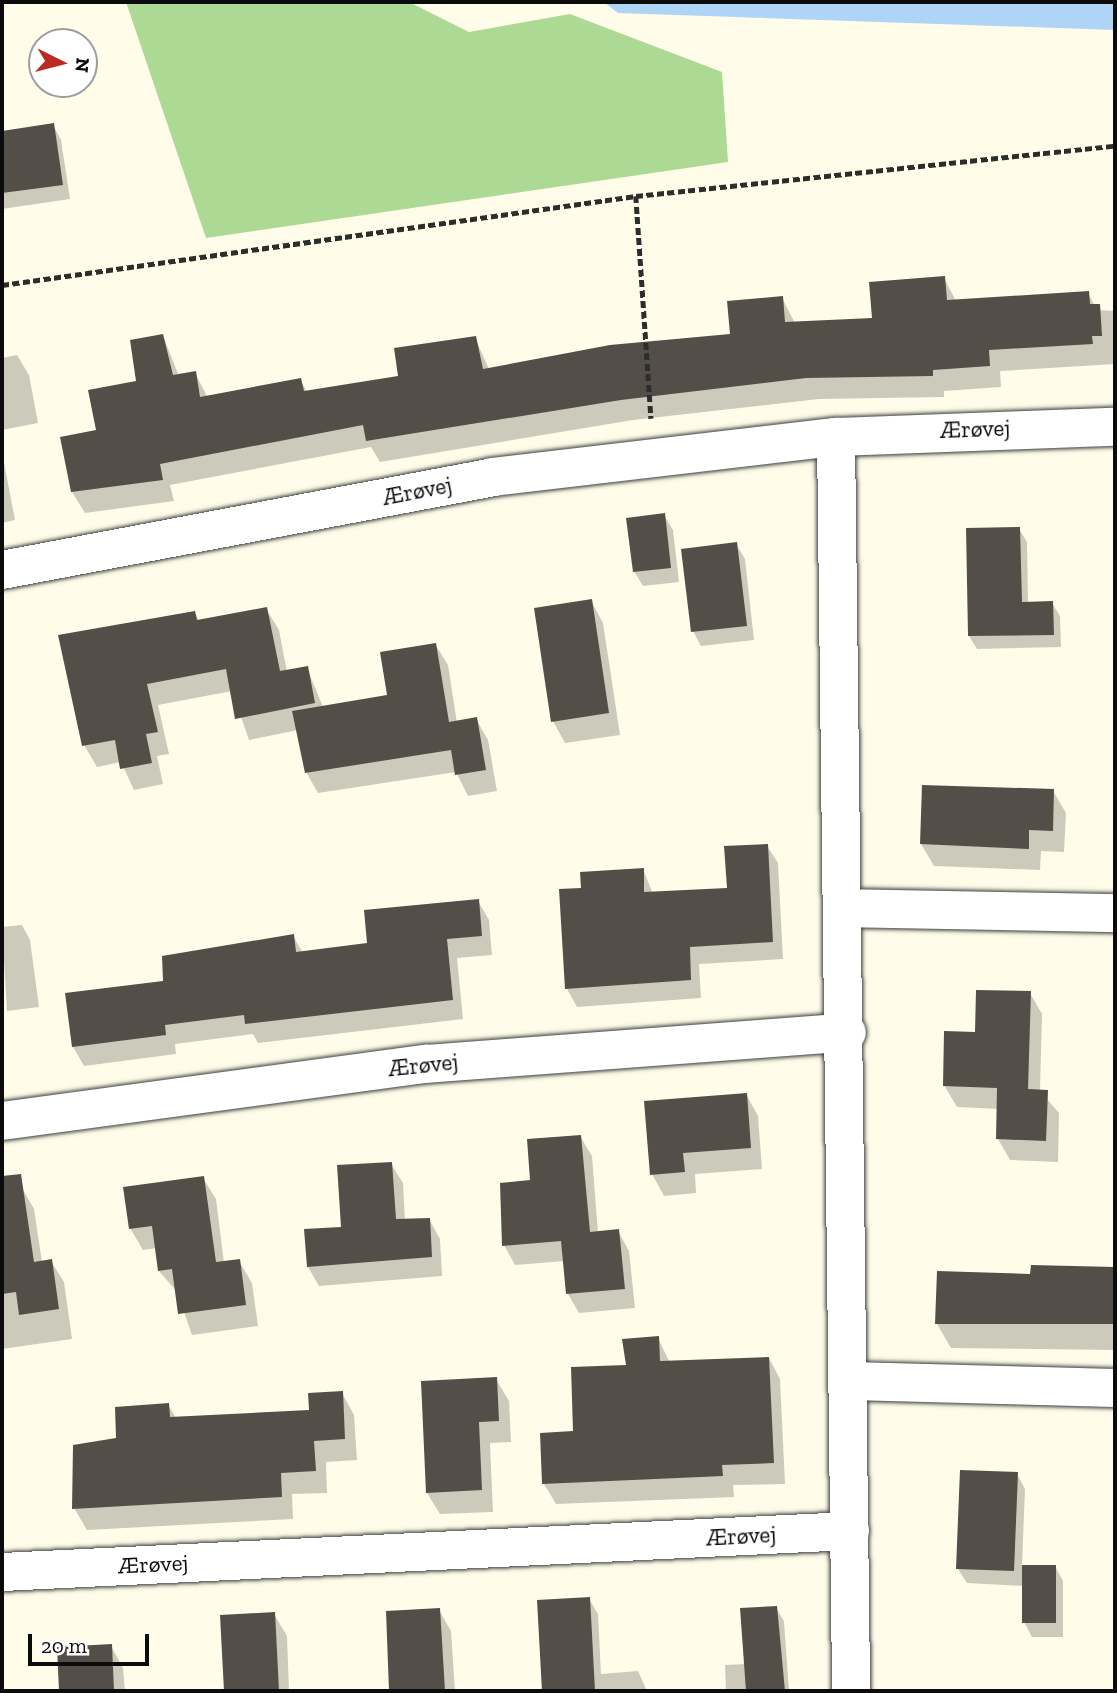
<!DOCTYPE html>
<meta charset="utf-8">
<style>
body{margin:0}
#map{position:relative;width:1117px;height:1693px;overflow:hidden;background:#fffdea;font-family:"Zilla Slab",serif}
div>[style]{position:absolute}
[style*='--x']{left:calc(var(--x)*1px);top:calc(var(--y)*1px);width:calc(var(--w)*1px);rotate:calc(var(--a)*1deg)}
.forest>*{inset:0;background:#acd994}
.water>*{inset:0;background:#afd5f6}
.shadow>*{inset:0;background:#0003}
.building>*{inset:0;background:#544e48}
.path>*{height:4.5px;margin-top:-2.25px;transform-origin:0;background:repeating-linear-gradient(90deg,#2d2d2d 0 7px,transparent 0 10.5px)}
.roads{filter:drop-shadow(0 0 2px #3e3e3e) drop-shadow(0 0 2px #3e3e3e)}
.minor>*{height:38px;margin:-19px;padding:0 19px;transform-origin:19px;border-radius:19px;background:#fff}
span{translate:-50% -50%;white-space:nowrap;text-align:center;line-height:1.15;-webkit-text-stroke:7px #fff;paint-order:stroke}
.street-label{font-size:23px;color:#0b0b0b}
.frame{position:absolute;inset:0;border:4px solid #0b0b0b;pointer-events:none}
.north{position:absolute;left:28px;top:28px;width:70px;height:70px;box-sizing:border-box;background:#fff;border:2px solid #9d9d9d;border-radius:50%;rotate:96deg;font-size:19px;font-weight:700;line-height:28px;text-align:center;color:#0b0b0b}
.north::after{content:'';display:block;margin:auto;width:24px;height:32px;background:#bb2b24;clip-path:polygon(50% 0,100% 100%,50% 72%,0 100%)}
.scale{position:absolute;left:28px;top:1634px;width:121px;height:32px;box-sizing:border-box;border:4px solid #0b0b0b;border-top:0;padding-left:9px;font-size:21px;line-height:24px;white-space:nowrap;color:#0b0b0b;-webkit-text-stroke:5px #fff;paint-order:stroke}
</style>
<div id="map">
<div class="forest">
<div style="clip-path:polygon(126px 2px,409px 2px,469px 32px,570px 14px,722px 72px,728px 162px,206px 238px)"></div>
</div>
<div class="water">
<div style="clip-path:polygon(1115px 2px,1115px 30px,618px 13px,605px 3px)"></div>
</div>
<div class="shadow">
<div style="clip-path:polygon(53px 125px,61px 140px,70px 199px,2px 209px,2px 133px)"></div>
<div style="clip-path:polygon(944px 278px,956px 301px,1088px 293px,1097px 310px,1115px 311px,1115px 364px,1000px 371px,1001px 387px,944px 391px,944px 397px,819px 399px,633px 420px,380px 462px,371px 447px,170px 485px,174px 501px,85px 513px,72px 492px,98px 431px,138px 382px,163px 336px,179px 376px,195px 373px,208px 398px,300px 380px,307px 392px,400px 378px,475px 338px,489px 369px,732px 335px,782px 298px,795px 323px,874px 319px)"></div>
<div style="clip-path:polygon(17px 355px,29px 375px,38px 423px,2px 430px,2px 358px)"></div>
<div style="clip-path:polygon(2px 452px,15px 520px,2px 523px)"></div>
<div style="clip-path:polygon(664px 515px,673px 530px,679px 582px,643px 586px,634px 571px)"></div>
<div style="clip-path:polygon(1019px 529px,1027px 542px,1028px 603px,1052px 603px,1060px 616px,1061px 647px,977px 649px,969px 636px,967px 530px)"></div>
<div style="clip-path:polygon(736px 544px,745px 559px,754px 640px,701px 646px,693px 631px)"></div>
<div style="clip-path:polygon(591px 601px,603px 623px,620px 735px,565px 743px,553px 721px)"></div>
<div style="clip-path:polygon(266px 609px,279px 630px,287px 672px,307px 668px,323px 707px,389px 696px,435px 644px,448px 665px,457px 723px,476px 719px,488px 740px,497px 791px,468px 796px,456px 772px,318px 793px,306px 772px,298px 730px,249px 740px,232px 691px,158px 705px,169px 754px,157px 756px,163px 784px,134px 790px,121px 762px,97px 767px,84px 745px,195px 613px,199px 621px)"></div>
<div style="clip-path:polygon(1053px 791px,1066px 813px,1064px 852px,1041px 851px,1040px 870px,934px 866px,921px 844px)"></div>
<div style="clip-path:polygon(767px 846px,778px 863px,783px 959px,699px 964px,701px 998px,577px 1007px,567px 989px,582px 890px,643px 869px,653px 894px,728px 890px)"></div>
<div style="clip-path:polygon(478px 901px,489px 920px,492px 955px,457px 958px,463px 1019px,258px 1043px,253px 1034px,175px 1044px,176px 1054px,84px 1066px,73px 1047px,165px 982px,293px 936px,303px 953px,369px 945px)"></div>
<div style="clip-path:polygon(22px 925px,30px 940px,39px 1007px,7px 1011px,2px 927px)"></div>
<div style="clip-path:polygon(1030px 993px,1042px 1014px,1040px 1091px,1059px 1113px,1058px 1162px,1010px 1160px,998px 1139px,999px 1109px,957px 1107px,944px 1085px,977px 1034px)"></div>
<div style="clip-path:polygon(746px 1094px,758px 1116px,762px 1169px,695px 1174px,696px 1193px,664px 1196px,652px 1174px)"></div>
<div style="clip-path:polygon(580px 1136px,592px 1156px,598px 1233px,618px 1231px,629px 1251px,635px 1308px,579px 1313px,568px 1294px,565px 1261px,515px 1265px,504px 1245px,532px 1182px)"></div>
<div style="clip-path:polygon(391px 1164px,403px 1183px,405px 1221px,429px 1219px,440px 1239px,442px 1276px,319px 1286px,308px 1267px,306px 1230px,342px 1228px)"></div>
<div style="clip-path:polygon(203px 1178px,216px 1199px,224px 1263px,239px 1261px,252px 1283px,258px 1326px,192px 1335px,177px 1292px,159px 1271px,156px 1248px,143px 1250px,130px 1228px)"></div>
<div style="clip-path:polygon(22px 1188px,34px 1209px,42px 1262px,51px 1261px,64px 1282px,72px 1339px,2px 1349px,2px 1191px)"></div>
<div style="clip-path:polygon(1032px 1267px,1115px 1269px,1115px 1350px,951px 1348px,937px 1324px,1032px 1276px)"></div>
<div style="clip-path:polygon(658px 1338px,670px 1363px,769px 1358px,780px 1379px,785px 1484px,733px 1485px,734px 1497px,556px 1504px,544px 1484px,575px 1433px)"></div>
<div style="clip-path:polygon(496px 1379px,509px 1401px,511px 1442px,490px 1443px,493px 1512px,440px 1514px,427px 1493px)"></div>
<div style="clip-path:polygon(342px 1393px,354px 1415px,357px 1460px,326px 1462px,327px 1493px,292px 1494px,293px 1519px,87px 1530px,74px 1508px,118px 1439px,168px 1405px,176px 1418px,310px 1411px)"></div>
<div style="clip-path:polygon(1017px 1474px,1025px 1489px,1022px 1566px,1055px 1566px,1063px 1581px,1063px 1637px,1032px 1637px,1024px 1622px,1024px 1586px,967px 1583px,958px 1569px)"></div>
<div style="clip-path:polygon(589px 1599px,598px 1614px,601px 1674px,638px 1671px,647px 1691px,543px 1691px,539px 1602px)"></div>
<div style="clip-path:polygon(776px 1608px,784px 1621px,789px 1691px,726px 1691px,725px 1665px,746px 1664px)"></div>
<div style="clip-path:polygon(439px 1610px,451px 1631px,455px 1691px,391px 1691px,387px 1612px)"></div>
<div style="clip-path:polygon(274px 1614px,287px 1636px,289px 1691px,225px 1691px,222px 1617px)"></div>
<div style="clip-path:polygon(111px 1646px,123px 1668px,125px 1691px,61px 1691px,59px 1648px)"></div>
</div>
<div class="building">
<div style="clip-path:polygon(54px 123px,63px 185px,2px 193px,2px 131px)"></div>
<div style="clip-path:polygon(945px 276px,947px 300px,1089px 291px,1090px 304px,1100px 304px,1102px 336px,1092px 336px,1093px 344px,989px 350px,990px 366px,933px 370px,933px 376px,806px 378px,621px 400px,366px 441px,363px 425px,160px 464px,163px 480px,71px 492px,60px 437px,96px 430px,88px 390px,136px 381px,130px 340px,163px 334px,173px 375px,196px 371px,200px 397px,301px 378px,304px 391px,398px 376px,394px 348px,476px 336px,483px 369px,610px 345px,730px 334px,727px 301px,783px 296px,785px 322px,872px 318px,869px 282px)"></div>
<div style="clip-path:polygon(665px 513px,671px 568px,633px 572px,626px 518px)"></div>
<div style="clip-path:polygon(1020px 527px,1022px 602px,1053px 601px,1054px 635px,968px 636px,966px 528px)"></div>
<div style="clip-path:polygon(737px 542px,747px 626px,691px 632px,681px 549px)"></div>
<div style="clip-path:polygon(592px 599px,609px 713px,551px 722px,534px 608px)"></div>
<div style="clip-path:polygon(267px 607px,280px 671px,308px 666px,315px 703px,235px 719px,226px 669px,147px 684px,158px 732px,146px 734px,152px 763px,120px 769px,115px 740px,82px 746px,58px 635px,195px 611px,197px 620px)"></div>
<div style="clip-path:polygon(436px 643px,449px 722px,477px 717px,486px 770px,455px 775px,451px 750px,305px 773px,292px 711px,387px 695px,380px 652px)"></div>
<div style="clip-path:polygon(922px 785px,1054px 789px,1053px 831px,1029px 830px,1029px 849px,920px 844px)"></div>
<div style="clip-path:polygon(768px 844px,773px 942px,690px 947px,691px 980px,565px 989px,559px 889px,581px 888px,580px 872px,644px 868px,644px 892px,727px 888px,724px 846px)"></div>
<div style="clip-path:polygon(479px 899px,482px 936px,447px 939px,453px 1000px,245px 1024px,244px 1015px,165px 1025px,166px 1035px,72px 1047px,65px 993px,163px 981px,162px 956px,294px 934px,296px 952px,367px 943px,364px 910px)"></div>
<div style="clip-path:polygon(976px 990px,1031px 991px,1028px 1089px,1048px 1090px,1046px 1141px,996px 1139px,997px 1088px,943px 1086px,944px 1031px,975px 1032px)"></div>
<div style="clip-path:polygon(747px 1093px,751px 1148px,683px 1153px,685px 1172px,650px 1175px,644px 1101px)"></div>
<div style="clip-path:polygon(581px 1135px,590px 1232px,619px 1229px,625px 1289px,566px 1294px,561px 1241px,502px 1246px,500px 1183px,530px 1180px,527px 1139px)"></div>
<div style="clip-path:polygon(392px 1162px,396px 1219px,430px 1218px,432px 1257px,307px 1267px,304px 1229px,341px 1227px,337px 1165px)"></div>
<div style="clip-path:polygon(21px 1174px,34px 1262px,52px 1259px,59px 1309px,19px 1315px,16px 1292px,2px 1294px,2px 1176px)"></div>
<div style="clip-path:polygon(204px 1176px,216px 1262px,240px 1259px,246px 1305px,178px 1314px,172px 1269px,158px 1271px,152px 1226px,129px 1229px,123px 1187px)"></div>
<div style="clip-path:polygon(1031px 1265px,1115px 1267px,1115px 1324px,935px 1324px,937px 1271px,1030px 1274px)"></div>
<div style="clip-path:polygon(659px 1336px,660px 1361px,769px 1357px,774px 1463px,722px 1465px,723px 1476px,542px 1484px,540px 1433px,573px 1431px,571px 1367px,626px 1365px,622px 1339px)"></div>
<div style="clip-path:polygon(497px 1377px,499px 1421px,479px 1422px,482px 1490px,426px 1493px,421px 1381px)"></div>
<div style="clip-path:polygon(343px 1391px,345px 1439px,314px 1441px,316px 1471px,281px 1473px,282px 1497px,72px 1509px,73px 1445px,116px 1438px,115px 1407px,169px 1403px,170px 1417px,309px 1410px,308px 1393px)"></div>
<div style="clip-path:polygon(960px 1470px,1018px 1472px,1014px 1571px,956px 1569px)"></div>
<div style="clip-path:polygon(1022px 1565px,1056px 1565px,1056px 1623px,1022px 1623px)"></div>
<div style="clip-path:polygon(590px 1597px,595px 1691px,542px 1691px,537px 1600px)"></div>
<div style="clip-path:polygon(777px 1606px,785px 1691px,746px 1691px,740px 1608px)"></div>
<div style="clip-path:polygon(440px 1608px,445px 1691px,389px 1691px,386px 1611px)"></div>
<div style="clip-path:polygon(275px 1612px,279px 1691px,224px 1691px,220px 1615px)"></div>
<div style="clip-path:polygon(112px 1644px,114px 1691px,59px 1691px,57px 1647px)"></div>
</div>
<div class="path">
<div style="--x:636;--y:196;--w:223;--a:86.1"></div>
<div style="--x:2;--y:285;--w:640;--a:-7.99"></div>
<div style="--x:636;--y:196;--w:482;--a:-6"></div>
</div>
<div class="roads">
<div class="minor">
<div style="--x:836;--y:437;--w:1254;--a:89.31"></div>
<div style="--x:2;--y:570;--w:500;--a:-10.7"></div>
<div style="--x:493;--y:477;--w:345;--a:-6.7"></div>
<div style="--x:836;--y:437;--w:279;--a:-2.1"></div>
<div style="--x:844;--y:908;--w:271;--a:1.1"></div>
<div style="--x:2;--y:1121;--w:428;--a:-7.7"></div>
<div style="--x:426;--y:1064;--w:422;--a:-4.3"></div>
<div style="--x:851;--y:1381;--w:264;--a:1.5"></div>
<div style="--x:2;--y:1572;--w:849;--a:-2.77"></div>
</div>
</div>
<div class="street-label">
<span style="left:975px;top:429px;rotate:-2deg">Ærøvej</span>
<span style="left:417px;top:491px;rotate:-11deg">Ærøvej</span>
<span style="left:423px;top:1065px;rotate:-6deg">Ærøvej</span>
<span style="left:741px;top:1536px;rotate:-3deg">Ærøvej</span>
<span style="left:153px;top:1564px;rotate:-3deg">Ærøvej</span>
</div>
<div class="frame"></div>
<div class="north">N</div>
<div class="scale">20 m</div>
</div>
